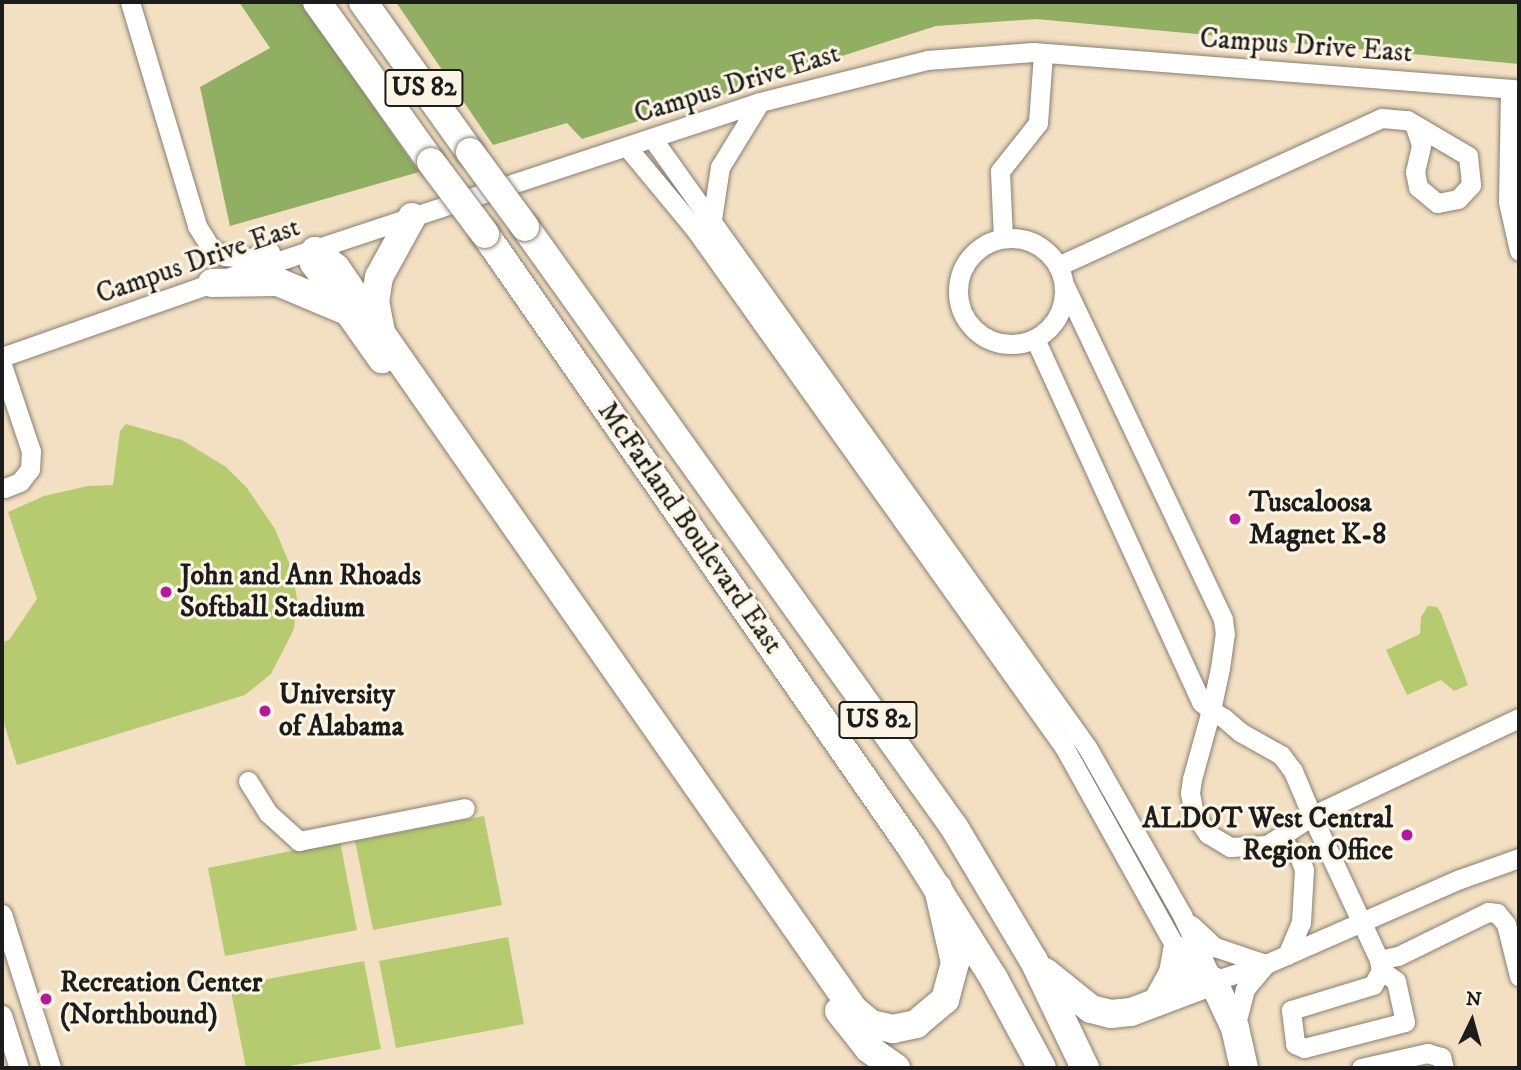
<!DOCTYPE html>
<style>
body{margin:0}
#map{position:relative;width:1521px;height:1070px;overflow:hidden;background:#f3e0c3;font-family:"IM FELL DW Pica",serif}
div>[style]{position:absolute}
[style*='--x']{left:calc(var(--x)*1px);top:calc(var(--y)*1px);width:calc(var(--w)*1px);rotate:calc(var(--a)*1deg)}
.green>*{inset:0;background:#b6cb6f}
.forest>*{inset:0;background:#90af62}
.roads{filter:drop-shadow(0 0 2px #887e70) drop-shadow(0 0 2px #887e70)}
.minor>*{height:19px;margin:-9.5px;padding:0 9.5px;transform-origin:9.5px;border-radius:9.5px;background:#fff}
.minor>.ring{margin:-9.5px;padding:0;box-sizing:content-box;background:none;border:19px solid #fff;border-radius:50%}
.highway>*{height:28px;margin:-14px;padding:0 14px;transform-origin:14px;border-radius:14px;background:#fff}
.bridges{filter:drop-shadow(0 0 2px #887e70) drop-shadow(0 0 2px #887e70)}
.highway-bridge>*{height:28px;margin:-14px;padding:0 14px;transform-origin:14px;border-radius:14px;background:#fff}
.dots>*{width:19px;height:19px;translate:-50% -50%;box-sizing:border-box;border:4px solid #fcf5e5;border-radius:50%}
span{translate:-50% -50%;white-space:nowrap;text-align:center;line-height:1.15;-webkit-text-stroke:6px #fcf5e5;paint-order:stroke}
.shield-label span{padding:2px 5px;background:#fcf5e5;border:2px solid;border-radius:5px;-webkit-text-stroke-width:0}
.shield-label{font-size:26px;color:#1c1c1c;font-weight:700}
.street-label{font-size:28px;color:#1c1c1c}
.poi-label{font-size:28px;color:#1c1c1c;font-weight:700}
.left{translate:0 -50%;text-align:left}
.right{translate:-100% -50%;text-align:right}
.frame{position:absolute;inset:0;border:4px solid #1c1c1c;pointer-events:none}
.north{position:absolute;left:1437px;top:986px;width:70px;height:70px;-webkit-text-stroke:5px #fcf5e5;paint-order:stroke;rotate:5deg;font-size:19px;font-weight:700;line-height:28px;text-align:center;color:#1c1c1c}
.north::after{content:'';display:block;margin:auto;width:24px;height:32px;background:#1c1c1c;clip-path:polygon(50% 0,100% 100%,50% 72%,0 100%)}
</style>
<div id="map">
<div class="green">
<div style="clip-path:polygon(126px 424px,182px 440px,226px 467px,247px 488px,275px 529px,292px 570px,297px 599px,294px 629px,271px 674px,245px 695px,17px 765px,2px 717px,2px 642px,9px 640px,37px 599px,8px 512px,44px 496px,88px 486px,113px 485px,120px 431px)"></div>
<div style="clip-path:polygon(1428px 606px,1437px 607px,1441px 613px,1468px 685px,1454px 691px,1441px 680px,1407px 695px,1386px 650px,1420px 634px,1421px 617px)"></div>
<div style="clip-path:polygon(484px 816px,502px 905px,373px 930px,355px 841px)"></div>
<div style="clip-path:polygon(340px 841px,357px 930px,225px 956px,208px 868px)"></div>
<div style="clip-path:polygon(508px 937px,524px 1024px,396px 1048px,379px 961px)"></div>
<div style="clip-path:polygon(364px 961px,381px 1049px,279px 1068px,246px 1068px,230px 986px)"></div>
</div>
<div class="forest">
<div style="clip-path:polygon(239px 2px,301px 2px,419px 172px,230px 226px,200px 87px,270px 48px)"></div>
<div style="clip-path:polygon(396px 2px,1519px 2px,1519px 64px,1036px 19px,936px 26px,582px 139px,567px 123px,493px 145px)"></div>
</div>
<div class="roads">
<div class="minor">
<div style="--x:130;--y:2;--w:234;--a:73.3"></div>
<div style="--x:197;--y:226;--w:26;--a:58"></div>
<div style="--x:211;--y:248;--w:16;--a:30"></div>
<div style="--x:225;--y:256;--w:25;--a:5"></div>
<div style="--x:250;--y:258;--w:21;--a:-17"></div>
<div style="--x:1510;--y:89;--w:113;--a:91"></div>
<div style="--x:1508;--y:202;--w:50;--a:77.3"></div>
<div style="--x:652;--y:138;--w:748;--a:54.46"></div>
<div style="--x:1087;--y:747;--w:193;--a:60.5"></div>
<div style="--x:1182;--y:915;--w:73;--a:64.8"></div>
<div style="--x:627;--y:147;--w:107;--a:50.3"></div>
<div style="--x:695;--y:229;--w:636;--a:54.54"></div>
<div style="--x:1064;--y:747;--w:232;--a:60.9"></div>
<div style="--x:1177;--y:950;--w:34;--a:53"></div>
<div style="--x:1197;--y:977;--w:16;--a:14"></div>
<div style="--x:712;--y:219;--w:53;--a:-81.3"></div>
<div style="--x:720;--y:167;--w:76;--a:-58.4"></div>
<div class="ring" style="left:958px;top:238px;width:87px;height:87px"></div>
<div style="--x:1003;--y:238;--w:67;--a:-92.6"></div>
<div style="--x:1000;--y:171;--w:61;--a:-51.6"></div>
<div style="--x:1038;--y:123;--w:70;--a:-85.9"></div>
<div style="--x:1058;--y:266;--w:356;--a:-24.6"></div>
<div style="--x:1382;--y:118;--w:25;--a:5"></div>
<div style="--x:1407;--y:120;--w:71;--a:30.5"></div>
<div style="--x:1468;--y:156;--w:29;--a:84"></div>
<div style="--x:1471;--y:185;--w:19;--a:133"></div>
<div style="--x:1458;--y:199;--w:21;--a:169"></div>
<div style="--x:1437;--y:203;--w:25;--a:-140"></div>
<div style="--x:1418;--y:187;--w:15;--a:-101"></div>
<div style="--x:1415;--y:172;--w:28;--a:-77"></div>
<div style="--x:1421;--y:145;--w:20;--a:-108"></div>
<div style="--x:1035;--y:339;--w:399;--a:65.4"></div>
<div style="--x:1201;--y:702;--w:13;--a:39"></div>
<div style="--x:1211;--y:710;--w:15;--a:32"></div>
<div style="--x:1224;--y:718;--w:21;--a:41"></div>
<div style="--x:1240;--y:732;--w:47;--a:29.3"></div>
<div style="--x:1281;--y:755;--w:20;--a:53"></div>
<div style="--x:1293;--y:771;--w:49;--a:67.1"></div>
<div style="--x:1312;--y:816;--w:54;--a:147.2"></div>
<div style="--x:1267;--y:845;--w:37;--a:177"></div>
<div style="--x:1230;--y:847;--w:26;--a:-149"></div>
<div style="--x:1208;--y:834;--w:24;--a:-125"></div>
<div style="--x:1194;--y:814;--w:21;--a:-101"></div>
<div style="--x:1190;--y:793;--w:14;--a:-82"></div>
<div style="--x:1192;--y:779;--w:72;--a:-74.6"></div>
<div style="--x:1211;--y:710;--w:43;--a:-77.9"></div>
<div style="--x:1220;--y:668;--w:34;--a:-82"></div>
<div style="--x:1225;--y:634;--w:15;--a:-98"></div>
<div style="--x:1223;--y:619;--w:368;--a:-115.4"></div>
<div style="--x:2;--y:357;--w:223;--a:-19.4"></div>
<div style="--x:212;--y:283;--w:577;--a:-18.28"></div>
<div style="--x:760;--y:102;--w:172;--a:-14.1"></div>
<div style="--x:927;--y:60;--w:106;--a:-4.3"></div>
<div style="--x:1033;--y:52;--w:487;--a:4.4"></div>
<div style="--x:2;--y:365;--w:91;--a:71.4"></div>
<div style="--x:31;--y:451;--w:18;--a:93"></div>
<div style="--x:30;--y:469;--w:16;--a:128"></div>
<div style="--x:20;--y:482;--w:17;--a:159"></div>
<div style="--x:1519;--y:718;--w:229;--a:154.7"></div>
<div style="--x:1312;--y:816;--w:159;--a:65"></div>
<div style="--x:1379;--y:960;--w:19;--a:-12"></div>
<div style="--x:1398;--y:956;--w:100;--a:-26.1"></div>
<div style="--x:1488;--y:912;--w:9;--a:6"></div>
<div style="--x:1497;--y:913;--w:14;--a:51"></div>
<div style="--x:1506;--y:924;--w:54;--a:76"></div>
<div style="--x:248;--y:781;--w:38;--a:58"></div>
<div style="--x:268;--y:813;--w:42;--a:42.1"></div>
<div style="--x:299;--y:841;--w:169;--a:-11.2"></div>
<div style="--x:1267;--y:845;--w:21;--a:8"></div>
<div style="--x:1288;--y:848;--w:14;--a:36"></div>
<div style="--x:1299;--y:856;--w:15;--a:70"></div>
<div style="--x:1304;--y:870;--w:52;--a:93.3"></div>
<div style="--x:1301;--y:922;--w:36;--a:113"></div>
<div style="--x:2;--y:914;--w:162;--a:72.3"></div>
<div style="--x:1191;--y:925;--w:33;--a:43"></div>
<div style="--x:1215;--y:947;--w:53;--a:18.8"></div>
<div style="--x:1379;--y:960;--w:10;--a:79"></div>
<div style="--x:1381;--y:970;--w:17;--a:118"></div>
<div style="--x:1373;--y:985;--w:86;--a:163"></div>
<div style="--x:1291;--y:1010;--w:34;--a:83"></div>
<div style="--x:1295;--y:1044;--w:10;--a:24"></div>
<div style="--x:1304;--y:1048;--w:104;--a:-14.4"></div>
<div style="--x:1405;--y:1022;--w:42;--a:-102.4"></div>
<div style="--x:1396;--y:981;--w:19;--a:-144"></div>
<div style="--x:1213;--y:981;--w:56;--a:-17.8"></div>
<div style="--x:1266;--y:964;--w:212;--a:-23.7"></div>
<div style="--x:1460;--y:879;--w:63;--a:-19.6"></div>
<div style="--x:2;--y:1015;--w:56;--a:72.2"></div>
<div style="--x:1235;--y:1028;--w:40;--a:-75.6"></div>
<div style="--x:1245;--y:989;--w:31;--a:-50"></div>
<div style="--x:1361;--y:1068;--w:68;--a:-12.8"></div>
<div style="--x:1427;--y:1053;--w:15;--a:16"></div>
<div style="--x:1441;--y:1057;--w:11;--a:75"></div>
</div>
<div class="highway">
<div style="--x:317;--y:2;--w:196;--a:54.5"></div>
<div style="--x:363;--y:2;--w:184;--a:54.5"></div>
<div style="--x:412;--y:217;--w:68;--a:118.8"></div>
<div style="--x:379;--y:277;--w:24;--a:99"></div>
<div style="--x:375;--y:301;--w:33;--a:79"></div>
<div style="--x:381;--y:333;--w:826;--a:55.06"></div>
<div style="--x:854;--y:1010;--w:22;--a:39"></div>
<div style="--x:871;--y:1024;--w:23;--a:13"></div>
<div style="--x:893;--y:1029;--w:24;--a:-12"></div>
<div style="--x:916;--y:1024;--w:38;--a:-40"></div>
<div style="--x:945;--y:1000;--w:38;--a:-75"></div>
<div style="--x:955;--y:963;--w:77;--a:-102.8"></div>
<div style="--x:525;--y:227;--w:738;--a:54.44"></div>
<div style="--x:954;--y:827;--w:156;--a:59.2"></div>
<div style="--x:1034;--y:961;--w:119;--a:64.5"></div>
<div style="--x:485;--y:234;--w:746;--a:55.2"></div>
<div style="--x:911;--y:847;--w:156;--a:57.8"></div>
<div style="--x:994;--y:979;--w:101;--a:61.7"></div>
<div style="--x:212;--y:283;--w:66;--a:-0.9"></div>
<div style="--x:278;--y:282;--w:75;--a:22.8"></div>
<div style="--x:377;--y:328;--w:73;--a:-124.3"></div>
<div style="--x:336;--y:268;--w:27;--a:-141"></div>
<div style="--x:315;--y:251;--w:12;--a:95"></div>
<div style="--x:314;--y:263;--w:118;--a:54.7"></div>
<div style="--x:1045;--y:972;--w:59;--a:38.8"></div>
<div style="--x:1091;--y:1009;--w:21;--a:14"></div>
<div style="--x:1111;--y:1014;--w:20;--a:-6"></div>
<div style="--x:1131;--y:1012;--w:88;--a:-20.7"></div>
<div style="--x:1213;--y:981;--w:52;--a:64.9"></div>
<div style="--x:1235;--y:1028;--w:41;--a:77.3"></div>
<div style="--x:1157;--y:1002;--w:33;--a:-61"></div>
<div style="--x:1173;--y:973;--w:23;--a:-80"></div>
<div style="--x:839;--y:1011;--w:48;--a:51.7"></div>
<div style="--x:869;--y:1049;--w:33;--a:35"></div>
</div>
</div>
<div class="bridges">
<div class="highway-bridge">
<div style="--x:470;--y:152;--w:93;--a:53.7"></div>
<div style="--x:431;--y:162;--w:90;--a:53.1"></div>
</div>
</div>
<div class="dots">
<div style="left:1235px;top:519px;background:#b5179e"></div>
<div style="left:166px;top:592px;background:#b5179e"></div>
<div style="left:265px;top:711px;background:#b5179e"></div>
<div style="left:1407px;top:835px;background:#b5179e"></div>
<div style="left:46px;top:999px;background:#b5179e"></div>
</div>
<div class="shield-label">
<span style="left:424px;top:88px">US 82</span>
<span style="left:878px;top:720px">US 82</span>
</div>
<div class="street-label">
<span style="left:1306px;top:46px;rotate:4deg">Campus Drive East</span>
<span style="left:737px;top:84px;rotate:-17deg">Campus Drive East</span>
<span style="left:198px;top:261px;rotate:-19deg">Campus Drive East</span>
<span style="left:690px;top:528px;rotate:55deg">McFarland Boulevard East</span>
</div>
<div class="poi-label">
<span class="left" style="left:1249px;top:519px">Tuscaloosa<br>Magnet K-8</span>
<span class="left" style="left:180px;top:592px">John and Ann Rhoads<br>Softball Stadium</span>
<span class="left" style="left:279px;top:711px">University<br>of Alabama</span>
<span class="right" style="left:1393px;top:835px">ALDOT West Central<br>Region Office</span>
<span class="left" style="left:60px;top:999px">Recreation Center<br>(Northbound)</span>
</div>
<div class="frame"></div>
<div class="north">N</div>
</div>
